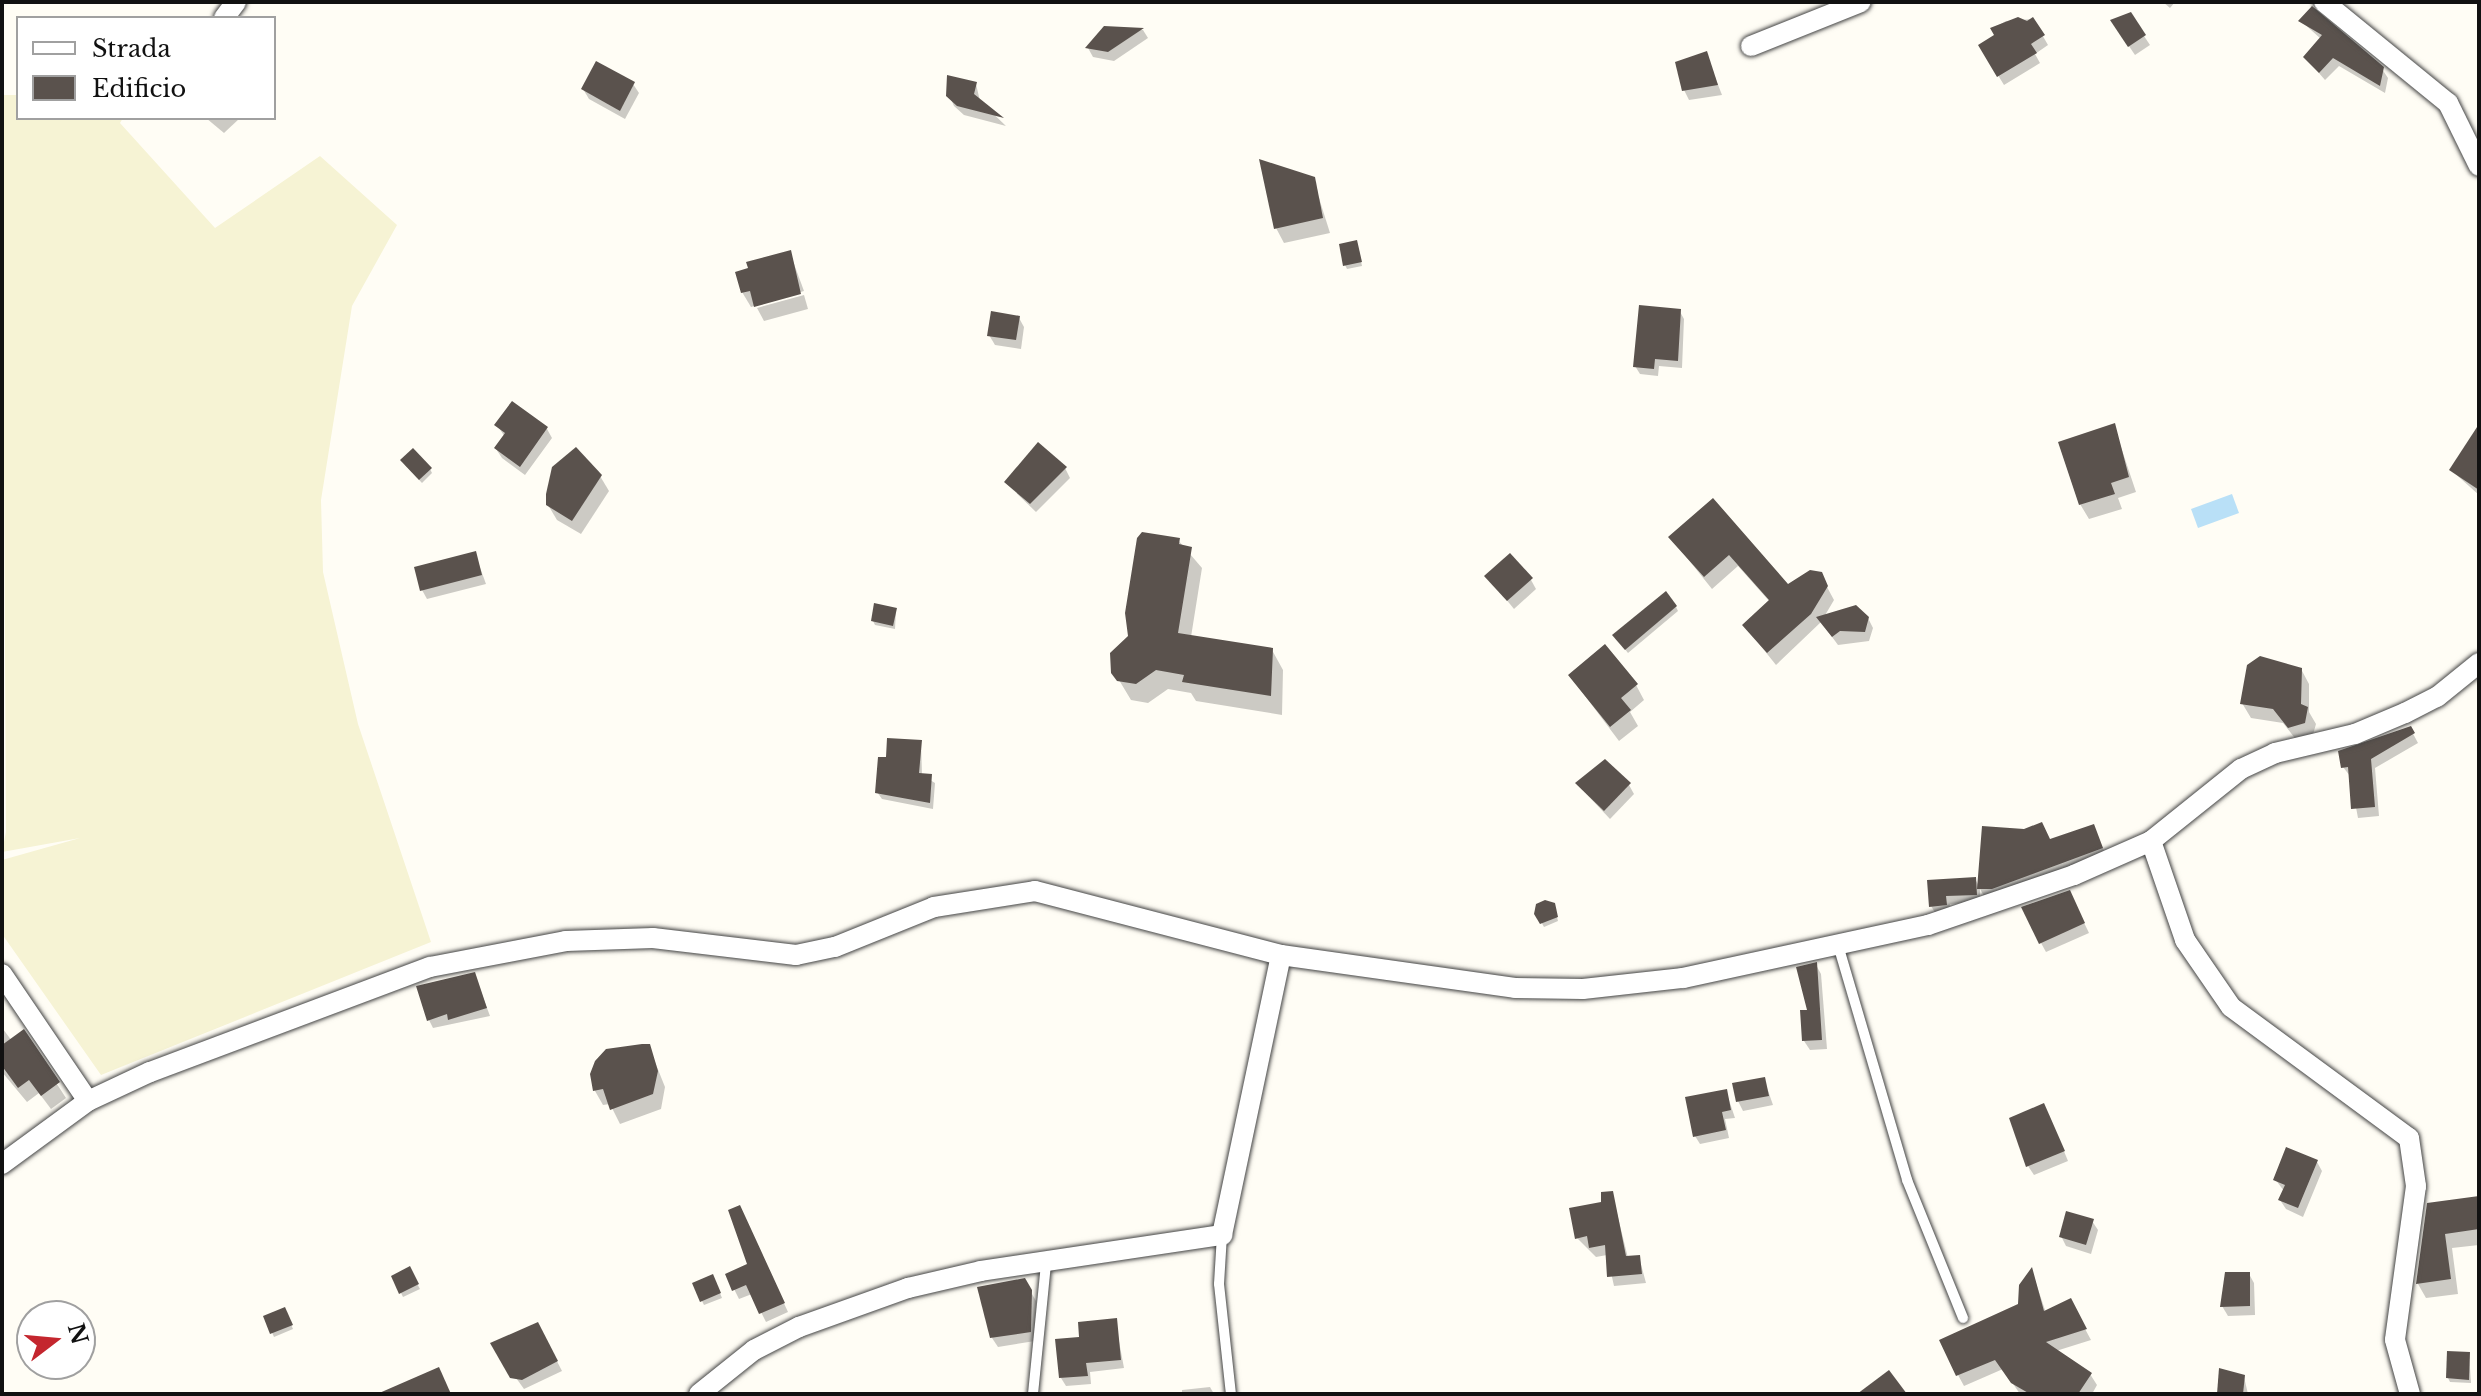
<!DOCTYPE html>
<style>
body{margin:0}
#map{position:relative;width:2481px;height:1396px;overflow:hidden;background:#fffdf5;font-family:"Libre Baskerville",serif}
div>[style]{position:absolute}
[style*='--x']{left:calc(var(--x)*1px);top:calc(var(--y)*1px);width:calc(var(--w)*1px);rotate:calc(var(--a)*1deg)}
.farmland>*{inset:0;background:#f6f3d4}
.water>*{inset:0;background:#b9e0f7}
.shadow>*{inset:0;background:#0003}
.building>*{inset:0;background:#5a524d}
.roads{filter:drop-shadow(0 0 2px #444) drop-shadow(0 0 2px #444)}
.service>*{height:10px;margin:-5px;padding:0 5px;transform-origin:5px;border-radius:5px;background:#fff}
.minor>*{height:20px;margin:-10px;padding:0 10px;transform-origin:10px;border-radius:10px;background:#fff}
span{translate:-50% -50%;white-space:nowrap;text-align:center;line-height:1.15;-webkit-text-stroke:8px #fff;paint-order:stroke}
.frame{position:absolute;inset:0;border:4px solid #111;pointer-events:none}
.legend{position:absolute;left:16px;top:16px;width:260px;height:104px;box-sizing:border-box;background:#fff;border:2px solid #a0a0a0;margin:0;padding:10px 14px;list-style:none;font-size:24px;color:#111}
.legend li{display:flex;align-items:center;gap:16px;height:40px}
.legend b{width:40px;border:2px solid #a0a0a0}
.north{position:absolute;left:16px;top:1300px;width:80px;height:80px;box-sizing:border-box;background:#fff;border:2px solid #a0a0a0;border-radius:50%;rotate:74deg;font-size:22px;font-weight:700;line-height:32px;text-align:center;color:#111}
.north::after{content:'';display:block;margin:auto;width:28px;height:36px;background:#c4262e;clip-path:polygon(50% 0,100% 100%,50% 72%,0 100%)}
</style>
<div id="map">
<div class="farmland">
<div style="clip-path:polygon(2px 95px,18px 95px,18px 118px,123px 118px,120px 123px,215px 228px,320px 156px,397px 225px,352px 306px,321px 500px,323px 572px,358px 724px,431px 942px,101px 1075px,2px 934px,2px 860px,80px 838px,2px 852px,6px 832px)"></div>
</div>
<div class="water">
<div style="clip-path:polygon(2232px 494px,2239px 513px,2198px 528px,2191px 509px)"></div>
</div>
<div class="shadow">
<div style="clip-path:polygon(2163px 2px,2175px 2px,2170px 8px)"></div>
<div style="clip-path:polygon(2033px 19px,2048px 45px,2035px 54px,2040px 63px,2004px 85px,1980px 46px,1996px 36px,1992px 29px,2006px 21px)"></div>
<div style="clip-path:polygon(2301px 21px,2382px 69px,2388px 78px,2385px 93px,2339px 66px,2325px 80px,2305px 57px,2321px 39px)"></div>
<div style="clip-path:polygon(1105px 28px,1143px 30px,1148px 38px,1114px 61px,1093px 57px,1088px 48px)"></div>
<div style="clip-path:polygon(2118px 30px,2144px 36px,2150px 45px,2135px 55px)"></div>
<div style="clip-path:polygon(1706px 54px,1722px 95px,1689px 100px,1684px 90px)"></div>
<div style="clip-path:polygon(633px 84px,639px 93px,625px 119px,589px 99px,583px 89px)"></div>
<div style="clip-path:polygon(976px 84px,980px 101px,1006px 126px,964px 115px,954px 106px,949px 95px)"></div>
<div style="clip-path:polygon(206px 118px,240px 118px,224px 133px)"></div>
<div style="clip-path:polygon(1313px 179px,1330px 233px,1284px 243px,1276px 228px)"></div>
<div style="clip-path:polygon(1358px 246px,1362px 266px,1347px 269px,1345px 265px)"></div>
<div style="clip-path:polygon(790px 253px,804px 291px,751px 307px,742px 292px)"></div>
<div style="clip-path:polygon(804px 295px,808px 309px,764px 321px,757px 308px)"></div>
<div style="clip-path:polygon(1679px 310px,1684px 319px,1682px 368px,1659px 366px,1658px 376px,1640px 374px,1635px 366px)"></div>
<div style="clip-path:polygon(1019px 318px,1024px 327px,1021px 349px,995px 345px,989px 335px)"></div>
<div style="clip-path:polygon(497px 425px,547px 429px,552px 438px,525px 475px,502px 458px,496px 449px,505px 437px)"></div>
<div style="clip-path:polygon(2114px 426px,2136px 492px,2118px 498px,2122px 509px,2089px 519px,2080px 504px)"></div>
<div style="clip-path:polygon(2479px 437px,2479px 495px,2451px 470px)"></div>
<div style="clip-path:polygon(405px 465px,430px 469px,432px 473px,422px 483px)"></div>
<div style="clip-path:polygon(1065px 468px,1070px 478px,1036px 512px,1006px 483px)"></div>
<div style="clip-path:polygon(600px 476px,609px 491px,581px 534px,557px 520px,548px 505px)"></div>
<div style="clip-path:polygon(1713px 501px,1788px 587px,1820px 574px,1834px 600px,1824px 617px,1868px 618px,1873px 628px,1869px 641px,1838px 645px,1821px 622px,1776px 665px,1744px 625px,1770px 602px,1738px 566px,1712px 589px,1671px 538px)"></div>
<div style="clip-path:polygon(1178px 540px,1202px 568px,1191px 637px,1272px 650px,1283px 670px,1282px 715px,1196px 701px,1191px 693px,1168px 689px,1148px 703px,1131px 700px,1119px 680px,1130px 637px)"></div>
<div style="clip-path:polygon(475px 554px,486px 584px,427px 599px,422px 590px)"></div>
<div style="clip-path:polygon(1487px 576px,1531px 580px,1536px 589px,1514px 609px)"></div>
<div style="clip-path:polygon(1676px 607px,1678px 611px,1628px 653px,1617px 639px)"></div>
<div style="clip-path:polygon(896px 610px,895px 629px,875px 625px,873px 621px)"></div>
<div style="clip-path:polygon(2301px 669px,2309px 684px,2309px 712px,2316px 724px,2312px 738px,2298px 742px,2283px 723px,2251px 718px,2242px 703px)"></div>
<div style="clip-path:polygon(1570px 676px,1636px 685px,1644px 700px,1630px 712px,1638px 726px,1619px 741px)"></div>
<div style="clip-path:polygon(2410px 728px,2418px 743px,2375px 768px,2379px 816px,2358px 818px,2350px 776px,2343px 767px)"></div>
<div style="clip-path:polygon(921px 742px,922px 775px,935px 783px,933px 809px,882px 799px,877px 792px,888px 760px)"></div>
<div style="clip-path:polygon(1577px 784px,1629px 785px,1634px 794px,1610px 819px)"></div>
<div style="clip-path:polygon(2094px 826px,2106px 856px,1984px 896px,1980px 889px,1980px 902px,1950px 904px,1948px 913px,1936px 914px,1931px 906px,1929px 882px,1975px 879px,1979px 886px,2024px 831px,2050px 841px)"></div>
<div style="clip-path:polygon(2074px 902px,2089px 933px,2046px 952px,2041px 943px)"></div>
<div style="clip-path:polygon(1554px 905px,1558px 921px,1544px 927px,1536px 913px)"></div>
<div style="clip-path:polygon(1816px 965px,1821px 974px,1827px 1049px,1810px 1050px,1804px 1041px)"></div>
<div style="clip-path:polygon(475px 976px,490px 1016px,433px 1028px,429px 1020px)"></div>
<div style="clip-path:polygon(3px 1029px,12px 1041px,23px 1032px,66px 1098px,51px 1109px,39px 1093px,27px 1102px,2px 1072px)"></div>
<div style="clip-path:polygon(649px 1047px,665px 1087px,661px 1109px,620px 1124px,610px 1104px,603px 1105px,595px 1091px,592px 1074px)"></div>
<div style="clip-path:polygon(1764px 1079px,1773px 1105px,1743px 1111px,1738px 1101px)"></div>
<div style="clip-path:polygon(1726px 1091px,1735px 1118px,1725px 1119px,1729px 1138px,1700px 1144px,1695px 1136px)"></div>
<div style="clip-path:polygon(2049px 1115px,2068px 1161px,2034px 1175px,2028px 1166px)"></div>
<div style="clip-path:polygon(2317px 1162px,2322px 1171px,2303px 1217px,2286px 1209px,2280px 1200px,2284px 1191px,2275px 1179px)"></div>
<div style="clip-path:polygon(1612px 1193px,1628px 1258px,1639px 1257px,1646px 1283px,1614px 1286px,1607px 1255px,1596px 1257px,1577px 1238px)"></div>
<div style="clip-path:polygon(2479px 1198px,2479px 1245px,2452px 1248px,2458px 1294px,2426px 1298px,2418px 1284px,2429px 1205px)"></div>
<div style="clip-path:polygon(744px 1217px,788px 1312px,766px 1322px,752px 1294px,739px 1299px,727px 1275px,749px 1265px)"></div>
<div style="clip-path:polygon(2092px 1221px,2098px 1230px,2091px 1254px,2066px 1246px,2061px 1236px)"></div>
<div style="clip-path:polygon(409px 1269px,420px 1289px,403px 1297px,401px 1293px)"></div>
<div style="clip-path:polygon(2032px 1271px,2046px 1313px,2070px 1301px,2091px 1340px,2056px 1351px,2090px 1374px,2097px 1385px,2092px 1394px,2020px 1394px,2003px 1369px,1964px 1386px,1958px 1375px,2020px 1305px)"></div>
<div style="clip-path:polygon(2249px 1274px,2254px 1283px,2255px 1315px,2228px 1316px,2222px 1306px)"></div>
<div style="clip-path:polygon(1024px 1280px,1036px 1301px,1035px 1341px,998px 1347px,992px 1338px)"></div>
<div style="clip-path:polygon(715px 1281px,722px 1298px,704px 1305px,702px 1301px)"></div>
<div style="clip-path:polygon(286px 1313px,293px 1329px,274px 1337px,265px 1317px)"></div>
<div style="clip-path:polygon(1115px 1320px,1124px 1368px,1090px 1372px,1091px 1384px,1066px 1386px,1061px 1378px,1082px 1338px)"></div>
<div style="clip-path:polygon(543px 1334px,562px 1371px,524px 1389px,498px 1353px)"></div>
<div style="clip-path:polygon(2469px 1354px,2471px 1383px,2450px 1382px,2448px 1378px)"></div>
<div style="clip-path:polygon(2244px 1377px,2248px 1394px,2219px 1394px)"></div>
<div style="clip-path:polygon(1210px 1387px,1214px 1394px,1182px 1394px,1182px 1390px)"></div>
</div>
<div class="building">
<div style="clip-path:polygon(2312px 6px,2384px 67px,2380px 86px,2333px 58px,2319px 73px,2303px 57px,2322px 35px,2298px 21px)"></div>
<div style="clip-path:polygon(2131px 12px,2146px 35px,2128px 47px,2110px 20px)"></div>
<div style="clip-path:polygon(2018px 17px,2027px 21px,2033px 17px,2045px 35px,2031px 44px,2037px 53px,1997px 77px,1978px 45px,1994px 35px,1990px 28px)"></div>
<div style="clip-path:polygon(1104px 26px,1144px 28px,1108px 52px,1085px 48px)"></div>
<div style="clip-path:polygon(1707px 51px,1718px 85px,1682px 91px,1675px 62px)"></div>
<div style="clip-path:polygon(596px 61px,635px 82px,620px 111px,581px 89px)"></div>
<div style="clip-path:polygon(947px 75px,977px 82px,974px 94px,1004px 118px,957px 106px,946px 96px)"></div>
<div style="clip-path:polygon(1259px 159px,1315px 177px,1323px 218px,1274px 229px)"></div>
<div style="clip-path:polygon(1357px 240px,1362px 262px,1343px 266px,1339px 244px)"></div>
<div style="clip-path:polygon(791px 250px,801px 294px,754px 307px,750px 291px,741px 293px,735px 272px,748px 268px,746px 262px)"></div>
<div style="clip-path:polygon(1639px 305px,1681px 309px,1678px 361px,1655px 359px,1654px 369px,1633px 367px)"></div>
<div style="clip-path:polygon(991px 311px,1020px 316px,1016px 340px,987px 336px)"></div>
<div style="clip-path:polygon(512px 401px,548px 427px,520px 467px,494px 448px,505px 433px,494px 425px)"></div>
<div style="clip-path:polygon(2115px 423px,2129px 477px,2111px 483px,2115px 494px,2079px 505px,2058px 442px)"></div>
<div style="clip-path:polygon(2479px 424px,2479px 490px,2449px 470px)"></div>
<div style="clip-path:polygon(1038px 442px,1067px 467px,1030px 504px,1004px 482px)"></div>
<div style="clip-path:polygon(576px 447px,602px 475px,572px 521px,546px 505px,546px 494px,552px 467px)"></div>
<div style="clip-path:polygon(413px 448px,432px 468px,419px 480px,400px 460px)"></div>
<div style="clip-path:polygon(1713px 498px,1788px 584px,1810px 570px,1822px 572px,1828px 586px,1811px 614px,1767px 653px,1742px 625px,1769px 600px,1729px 555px,1704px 577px,1668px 537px)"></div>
<div style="clip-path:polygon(1142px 532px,1180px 538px,1179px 544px,1192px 547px,1178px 633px,1273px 648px,1271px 696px,1182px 682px,1184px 675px,1156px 670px,1136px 684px,1117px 681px,1111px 673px,1110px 653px,1128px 636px,1125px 613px,1137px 538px)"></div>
<div style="clip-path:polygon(476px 551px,482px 575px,420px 591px,414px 567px)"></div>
<div style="clip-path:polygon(1510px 553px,1533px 578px,1507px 601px,1484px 576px)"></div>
<div style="clip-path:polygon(1666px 591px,1677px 606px,1625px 650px,1612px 635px)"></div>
<div style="clip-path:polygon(874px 603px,897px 608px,893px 626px,871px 621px)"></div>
<div style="clip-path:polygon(1856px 605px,1869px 617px,1865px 632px,1840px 631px,1832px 637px,1816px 617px)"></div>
<div style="clip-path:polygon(1605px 644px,1638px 684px,1621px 698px,1631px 710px,1610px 727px,1568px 675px)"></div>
<div style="clip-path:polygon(2260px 656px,2302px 668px,2301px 704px,2308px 707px,2305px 723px,2288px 728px,2273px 709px,2240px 704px,2247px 665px)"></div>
<div style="clip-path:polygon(2411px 726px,2415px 733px,2371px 759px,2375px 807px,2351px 809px,2348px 767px,2341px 768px,2338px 751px)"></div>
<div style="clip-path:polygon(887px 738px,922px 740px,919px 773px,932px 774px,930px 803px,875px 793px,878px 757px,886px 757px)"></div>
<div style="clip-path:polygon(1605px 759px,1631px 783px,1604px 811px,1575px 783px)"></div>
<div style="clip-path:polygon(2042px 822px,2050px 839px,2094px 824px,2103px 848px,1992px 889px,1977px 889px,1982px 826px,2024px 829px)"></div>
<div style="clip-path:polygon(1976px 877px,1977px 895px,1946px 896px,1947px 905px,1929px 907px,1927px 880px)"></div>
<div style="clip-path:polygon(2070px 890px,2085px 923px,2039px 944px,2021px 907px)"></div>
<div style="clip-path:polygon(1545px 900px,1555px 903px,1558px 917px,1540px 924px,1534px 914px,1536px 904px)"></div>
<div style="clip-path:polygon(1817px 962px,1822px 1040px,1802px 1041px,1800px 1010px,1807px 1010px,1796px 967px)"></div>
<div style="clip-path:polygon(475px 972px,487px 1008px,448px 1020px,447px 1014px,427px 1021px,416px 986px)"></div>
<div style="clip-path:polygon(24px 1029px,60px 1082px,41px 1096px,29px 1080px,18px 1088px,2px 1066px,2px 1045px)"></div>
<div style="clip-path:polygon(642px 1044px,650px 1044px,658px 1071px,653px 1094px,610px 1110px,603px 1089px,593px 1091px,590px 1074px,595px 1061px,606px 1049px)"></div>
<div style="clip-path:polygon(1765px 1077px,1769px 1096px,1736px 1102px,1732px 1083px)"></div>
<div style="clip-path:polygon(1727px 1089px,1731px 1110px,1722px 1112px,1726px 1130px,1693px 1137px,1685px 1097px)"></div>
<div style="clip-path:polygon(2044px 1103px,2065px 1151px,2026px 1167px,2009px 1118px)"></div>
<div style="clip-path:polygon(2286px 1147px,2318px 1160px,2298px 1208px,2278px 1200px,2285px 1185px,2273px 1180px)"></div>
<div style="clip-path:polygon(1613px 1191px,1626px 1256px,1640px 1255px,1642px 1274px,1607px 1277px,1605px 1245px,1589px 1248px,1587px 1236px,1575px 1239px,1569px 1208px,1601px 1202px,1601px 1192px)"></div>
<div style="clip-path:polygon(2479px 1196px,2479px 1229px,2445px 1234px,2451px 1279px,2416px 1284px,2427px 1203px)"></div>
<div style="clip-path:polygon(740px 1205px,785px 1303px,759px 1314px,746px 1285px,732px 1291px,725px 1274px,747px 1264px,728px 1210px)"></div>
<div style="clip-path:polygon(2066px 1211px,2094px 1219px,2086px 1245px,2059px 1237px)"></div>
<div style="clip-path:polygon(410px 1266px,419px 1284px,399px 1294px,391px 1276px)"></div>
<div style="clip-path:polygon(2032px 1267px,2044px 1311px,2071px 1298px,2087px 1329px,2046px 1342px,2092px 1373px,2078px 1394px,2030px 1394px,2011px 1383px,1995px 1360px,1956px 1376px,1939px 1340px,2018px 1304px,2019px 1285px)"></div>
<div style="clip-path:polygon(2225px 1272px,2250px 1272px,2250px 1306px,2220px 1307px)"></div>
<div style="clip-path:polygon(713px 1274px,721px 1293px,700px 1302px,692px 1283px)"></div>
<div style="clip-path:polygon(1025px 1278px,1032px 1290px,1031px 1332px,990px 1338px,977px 1287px)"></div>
<div style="clip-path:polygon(285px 1307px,293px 1325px,270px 1334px,263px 1316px)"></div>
<div style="clip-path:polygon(1117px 1318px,1121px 1360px,1086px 1363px,1088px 1376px,1059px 1378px,1055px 1339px,1079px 1337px,1078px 1322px)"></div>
<div style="clip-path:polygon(538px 1322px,558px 1361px,522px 1380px,510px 1378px,490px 1343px)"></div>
<div style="clip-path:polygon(2447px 1351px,2470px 1352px,2469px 1380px,2446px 1378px)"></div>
<div style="clip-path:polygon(439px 1367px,451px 1394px,377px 1394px)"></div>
<div style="clip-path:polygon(2219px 1368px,2245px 1375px,2243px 1394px,2217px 1394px)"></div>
<div style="clip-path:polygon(1889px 1370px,1907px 1394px,1857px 1394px)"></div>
</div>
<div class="roads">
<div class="service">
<div style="--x:1838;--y:945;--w:245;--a:73.6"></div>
<div style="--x:1907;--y:1180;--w:149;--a:67.9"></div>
<div style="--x:1222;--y:1235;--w:49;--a:93.5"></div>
<div style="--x:1219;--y:1284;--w:111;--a:83.8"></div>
<div style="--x:1033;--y:1394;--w:132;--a:-84.3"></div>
</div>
<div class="minor">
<div style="--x:2324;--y:2;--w:160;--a:39.2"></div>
<div style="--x:2448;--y:103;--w:70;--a:63.8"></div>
<div style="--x:224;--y:18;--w:20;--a:-53"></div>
<div style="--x:1751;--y:46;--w:118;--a:-21.8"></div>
<div style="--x:2151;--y:841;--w:105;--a:71"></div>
<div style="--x:2185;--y:940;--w:81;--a:55.5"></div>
<div style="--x:2231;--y:1007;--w:221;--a:36.4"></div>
<div style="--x:2409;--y:1138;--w:49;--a:81.7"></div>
<div style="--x:2416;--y:1186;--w:155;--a:97.8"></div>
<div style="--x:2395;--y:1340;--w:56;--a:74.5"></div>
<div style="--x:2;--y:974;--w:153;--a:55.9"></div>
<div style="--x:2;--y:1164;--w:107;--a:-36.2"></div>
<div style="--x:88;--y:1101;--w:68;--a:-25.1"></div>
<div style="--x:150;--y:1072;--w:299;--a:-20.6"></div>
<div style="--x:430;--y:967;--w:138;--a:-10.8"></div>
<div style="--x:566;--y:941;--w:87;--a:-2"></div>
<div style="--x:653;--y:938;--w:144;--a:6.8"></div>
<div style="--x:796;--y:955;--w:40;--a:-12"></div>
<div style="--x:835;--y:947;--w:107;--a:-22"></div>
<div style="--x:934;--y:907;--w:102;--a:-9"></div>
<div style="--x:1035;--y:891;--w:254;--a:14.6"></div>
<div style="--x:1281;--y:955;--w:236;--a:8"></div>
<div style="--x:1515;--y:988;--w:68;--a:0.8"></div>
<div style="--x:1583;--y:989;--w:101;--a:-6.3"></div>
<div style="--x:1683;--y:978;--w:251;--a:-12.2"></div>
<div style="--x:1928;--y:925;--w:154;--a:-18.9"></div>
<div style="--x:2074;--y:875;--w:84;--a:-23.8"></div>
<div style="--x:2151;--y:841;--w:115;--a:-38.7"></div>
<div style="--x:2241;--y:769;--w:38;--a:-25"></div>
<div style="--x:2275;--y:753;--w:82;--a:-13.4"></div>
<div style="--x:2355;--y:734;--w:54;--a:-22.8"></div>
<div style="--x:2405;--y:713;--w:36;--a:-27"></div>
<div style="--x:2437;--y:697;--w:54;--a:-39"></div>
<div style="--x:699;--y:1394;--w:70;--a:-38.7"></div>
<div style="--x:754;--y:1350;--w:51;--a:-27.1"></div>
<div style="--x:799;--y:1327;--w:116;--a:-19.7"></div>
<div style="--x:908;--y:1288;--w:75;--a:-13.1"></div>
<div style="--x:981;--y:1271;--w:244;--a:-8.5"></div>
<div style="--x:1222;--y:1235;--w:286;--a:-78.1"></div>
</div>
</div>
<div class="frame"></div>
<ul class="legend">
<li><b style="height:10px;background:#fff"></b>Strada</li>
<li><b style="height:22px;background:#5a524d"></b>Edificio</li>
</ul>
<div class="north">N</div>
</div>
